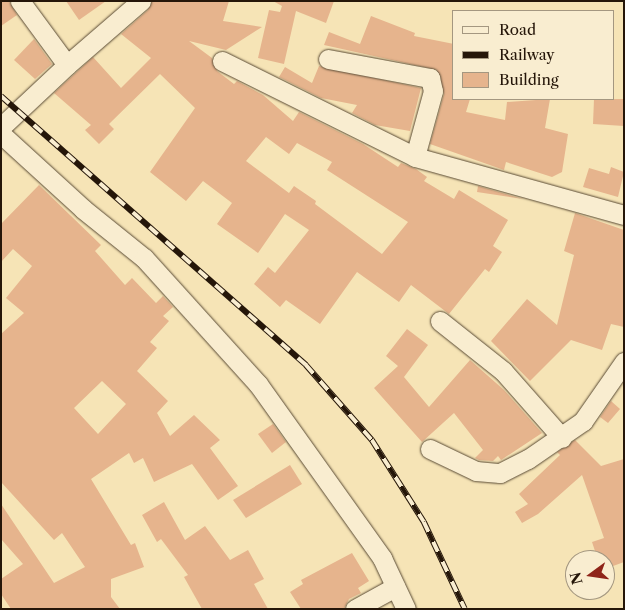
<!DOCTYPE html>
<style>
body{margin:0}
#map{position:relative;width:625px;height:610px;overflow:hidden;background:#f6e4b6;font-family:"Libre Caslon Text",serif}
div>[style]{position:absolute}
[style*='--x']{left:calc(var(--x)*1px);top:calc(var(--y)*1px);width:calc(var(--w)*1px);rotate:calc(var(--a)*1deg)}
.building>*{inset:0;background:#e6b48d}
.roads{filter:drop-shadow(0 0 1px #594a34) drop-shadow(0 0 1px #594a34)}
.street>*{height:19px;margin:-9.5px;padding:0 9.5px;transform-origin:9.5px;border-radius:9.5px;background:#f9edd0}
.rail>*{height:5.5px;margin-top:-2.75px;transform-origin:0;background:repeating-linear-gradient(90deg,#f9edd0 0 11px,#251609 0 22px);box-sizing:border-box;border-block:1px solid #251609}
span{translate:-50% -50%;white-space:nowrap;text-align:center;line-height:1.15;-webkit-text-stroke:5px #f9edd0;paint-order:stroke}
.frame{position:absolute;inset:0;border:2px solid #251609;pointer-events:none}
.legend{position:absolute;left:452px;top:10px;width:162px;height:90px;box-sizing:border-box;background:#f9edd0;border:1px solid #a49780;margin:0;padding:6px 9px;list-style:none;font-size:15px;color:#251609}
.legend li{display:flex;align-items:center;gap:10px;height:25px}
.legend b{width:25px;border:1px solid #a49780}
.north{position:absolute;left:565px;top:550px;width:50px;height:50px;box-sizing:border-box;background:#f9edd0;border:1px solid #a49780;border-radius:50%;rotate:256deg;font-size:14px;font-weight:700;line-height:20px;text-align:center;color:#251609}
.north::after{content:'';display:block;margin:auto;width:18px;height:22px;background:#8f2418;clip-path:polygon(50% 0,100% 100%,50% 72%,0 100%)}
</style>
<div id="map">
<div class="building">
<div style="clip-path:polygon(1px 1px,9px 1px,17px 15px,1px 26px)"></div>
<div style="clip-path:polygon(66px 1px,106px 1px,79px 20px)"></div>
<div style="clip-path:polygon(evenodd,152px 1px,229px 1px,223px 21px,262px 27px,226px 50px,189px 41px,212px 58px,217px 71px,234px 84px,237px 81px,263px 95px,293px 121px,299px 112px,363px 144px,398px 167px,401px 163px,416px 169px,427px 177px,424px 181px,454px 199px,459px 190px,508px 220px,493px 246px,502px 252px,489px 272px,485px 269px,449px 314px,411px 285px,399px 302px,357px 272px,320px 324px,286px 300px,280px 307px,254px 284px,268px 267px,275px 273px,309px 230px,285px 214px,258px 253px,217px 224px,232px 203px,203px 181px,186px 201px,150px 172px,195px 108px,160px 74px,109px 124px,114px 129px,99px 144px,85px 130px,91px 125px,54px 93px,93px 57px,121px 88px,151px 58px,121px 34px,148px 10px,152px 1px,266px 137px,289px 154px,297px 143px,332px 162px,327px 170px,408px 222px,382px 254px,315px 204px,316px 201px,294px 186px,289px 193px,246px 161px,266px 137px)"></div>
<div style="clip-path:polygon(273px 1px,334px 1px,326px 23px,296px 11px,284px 64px,258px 58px,269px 10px,280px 12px,282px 6px)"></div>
<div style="clip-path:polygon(371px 16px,415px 33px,414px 36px,454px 44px,454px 99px,470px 99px,466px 112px,505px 120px,507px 102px,550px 99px,545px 128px,568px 134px,562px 172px,552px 177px,506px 162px,504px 170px,430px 144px,444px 94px,437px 70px,324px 45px,329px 32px,360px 44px)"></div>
<div style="clip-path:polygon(34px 39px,52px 64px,35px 79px,14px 60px)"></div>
<div style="clip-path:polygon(319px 66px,421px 88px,410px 131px,375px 125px,352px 113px,357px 105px,321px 98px,279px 77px,285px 67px,312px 83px)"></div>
<div style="clip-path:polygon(594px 99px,624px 99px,624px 126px,593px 124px)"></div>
<div style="clip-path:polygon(611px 167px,624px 172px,618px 197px,583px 187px,589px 168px,609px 174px)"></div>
<div style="clip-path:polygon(evenodd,39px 185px,101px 245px,95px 251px,125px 285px,132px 278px,156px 303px,163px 296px,173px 307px,163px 316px,169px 321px,150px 342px,157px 348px,137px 371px,168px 401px,157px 413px,170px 436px,194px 415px,220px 440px,210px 448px,238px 486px,218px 500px,192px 464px,154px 482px,143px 458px,134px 463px,129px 453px,91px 479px,131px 545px,135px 543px,144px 567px,111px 579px,111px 597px,120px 609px,11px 609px,1px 594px,1px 579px,23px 564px,1px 539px,1px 504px,54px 583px,85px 567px,62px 533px,54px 540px,1px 482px,1px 334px,24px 313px,6px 298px,32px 266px,13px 249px,1px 262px,1px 224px,39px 185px,102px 381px,126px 404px,98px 434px,74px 408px,102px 381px)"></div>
<div style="clip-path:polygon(478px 186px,523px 199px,477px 192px)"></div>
<div style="clip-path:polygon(575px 213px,624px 230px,624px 327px,611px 324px,602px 350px,571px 340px,530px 381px,491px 341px,527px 299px,557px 325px,574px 255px,564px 251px)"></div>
<div style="clip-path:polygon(407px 329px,428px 345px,404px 377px,429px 407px,470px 360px,504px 390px,542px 433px,501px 460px,498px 456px,493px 461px,479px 460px,475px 458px,483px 450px,454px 413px,422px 442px,374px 388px,398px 366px,386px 356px)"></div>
<div style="clip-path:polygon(611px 401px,620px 409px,608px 423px,600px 417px)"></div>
<div style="clip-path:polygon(273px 424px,286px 442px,272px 453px,258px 434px)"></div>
<div style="clip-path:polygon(575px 440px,601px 466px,624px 459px,624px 562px,605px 569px,605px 560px,598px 560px,592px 542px,604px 538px,582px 475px,538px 514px,522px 523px,515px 512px,528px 504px,519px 494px,560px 455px,557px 452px)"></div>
<div style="clip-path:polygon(290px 465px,302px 484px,246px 518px,233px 500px)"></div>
<div style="clip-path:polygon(164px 502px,185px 540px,205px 526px,230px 560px,248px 550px,264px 579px,254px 584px,268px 609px,202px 609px,184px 577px,188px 575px,161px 539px,157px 542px,142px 515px)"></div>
<div style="clip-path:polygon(352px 553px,369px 581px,358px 588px,361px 593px,349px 599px,344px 609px,301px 609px,290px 592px,303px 584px,301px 580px)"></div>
</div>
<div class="roads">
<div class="street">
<div style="--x:20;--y:1;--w:79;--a:53.7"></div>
<div style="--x:67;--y:65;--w:98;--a:-40.9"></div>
<div style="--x:328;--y:59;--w:104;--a:10.6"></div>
<div style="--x:430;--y:78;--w:13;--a:77"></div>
<div style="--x:433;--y:91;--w:68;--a:105.3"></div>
<div style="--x:222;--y:61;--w:216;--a:26.4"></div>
<div style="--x:415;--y:157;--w:217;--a:15.5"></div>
<div style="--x:1;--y:127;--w:91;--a:-43.2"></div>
<div style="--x:1;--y:134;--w:111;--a:42.4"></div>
<div style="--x:83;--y:209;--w:78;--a:38.8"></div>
<div style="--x:144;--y:258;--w:170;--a:47.9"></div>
<div style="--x:258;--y:384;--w:214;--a:54.5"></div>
<div style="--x:382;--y:558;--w:56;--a:64.8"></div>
<div style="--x:440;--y:321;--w:80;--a:38.4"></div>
<div style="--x:503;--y:371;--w:89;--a:48.6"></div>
<div style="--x:430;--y:449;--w:51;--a:25.6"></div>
<div style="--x:476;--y:471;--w:24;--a:5"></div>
<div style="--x:500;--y:473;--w:31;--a:-27"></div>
<div style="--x:528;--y:459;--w:67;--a:-34.6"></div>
<div style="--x:583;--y:421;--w:72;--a:-55.2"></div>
<div style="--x:355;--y:609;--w:46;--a:-28.8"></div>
</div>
</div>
<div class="rail">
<div style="--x:1;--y:96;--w:407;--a:41.4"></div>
<div style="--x:306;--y:365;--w:100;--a:48.7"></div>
<div style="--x:372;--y:440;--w:97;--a:57.6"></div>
<div style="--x:424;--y:522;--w:96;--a:64.8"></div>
</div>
<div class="frame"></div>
<ul class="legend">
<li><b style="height:6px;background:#f9edd0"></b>Road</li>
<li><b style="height:6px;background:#251609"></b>Railway</li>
<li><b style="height:14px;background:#e6b48d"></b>Building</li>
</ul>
<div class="north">N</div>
</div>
